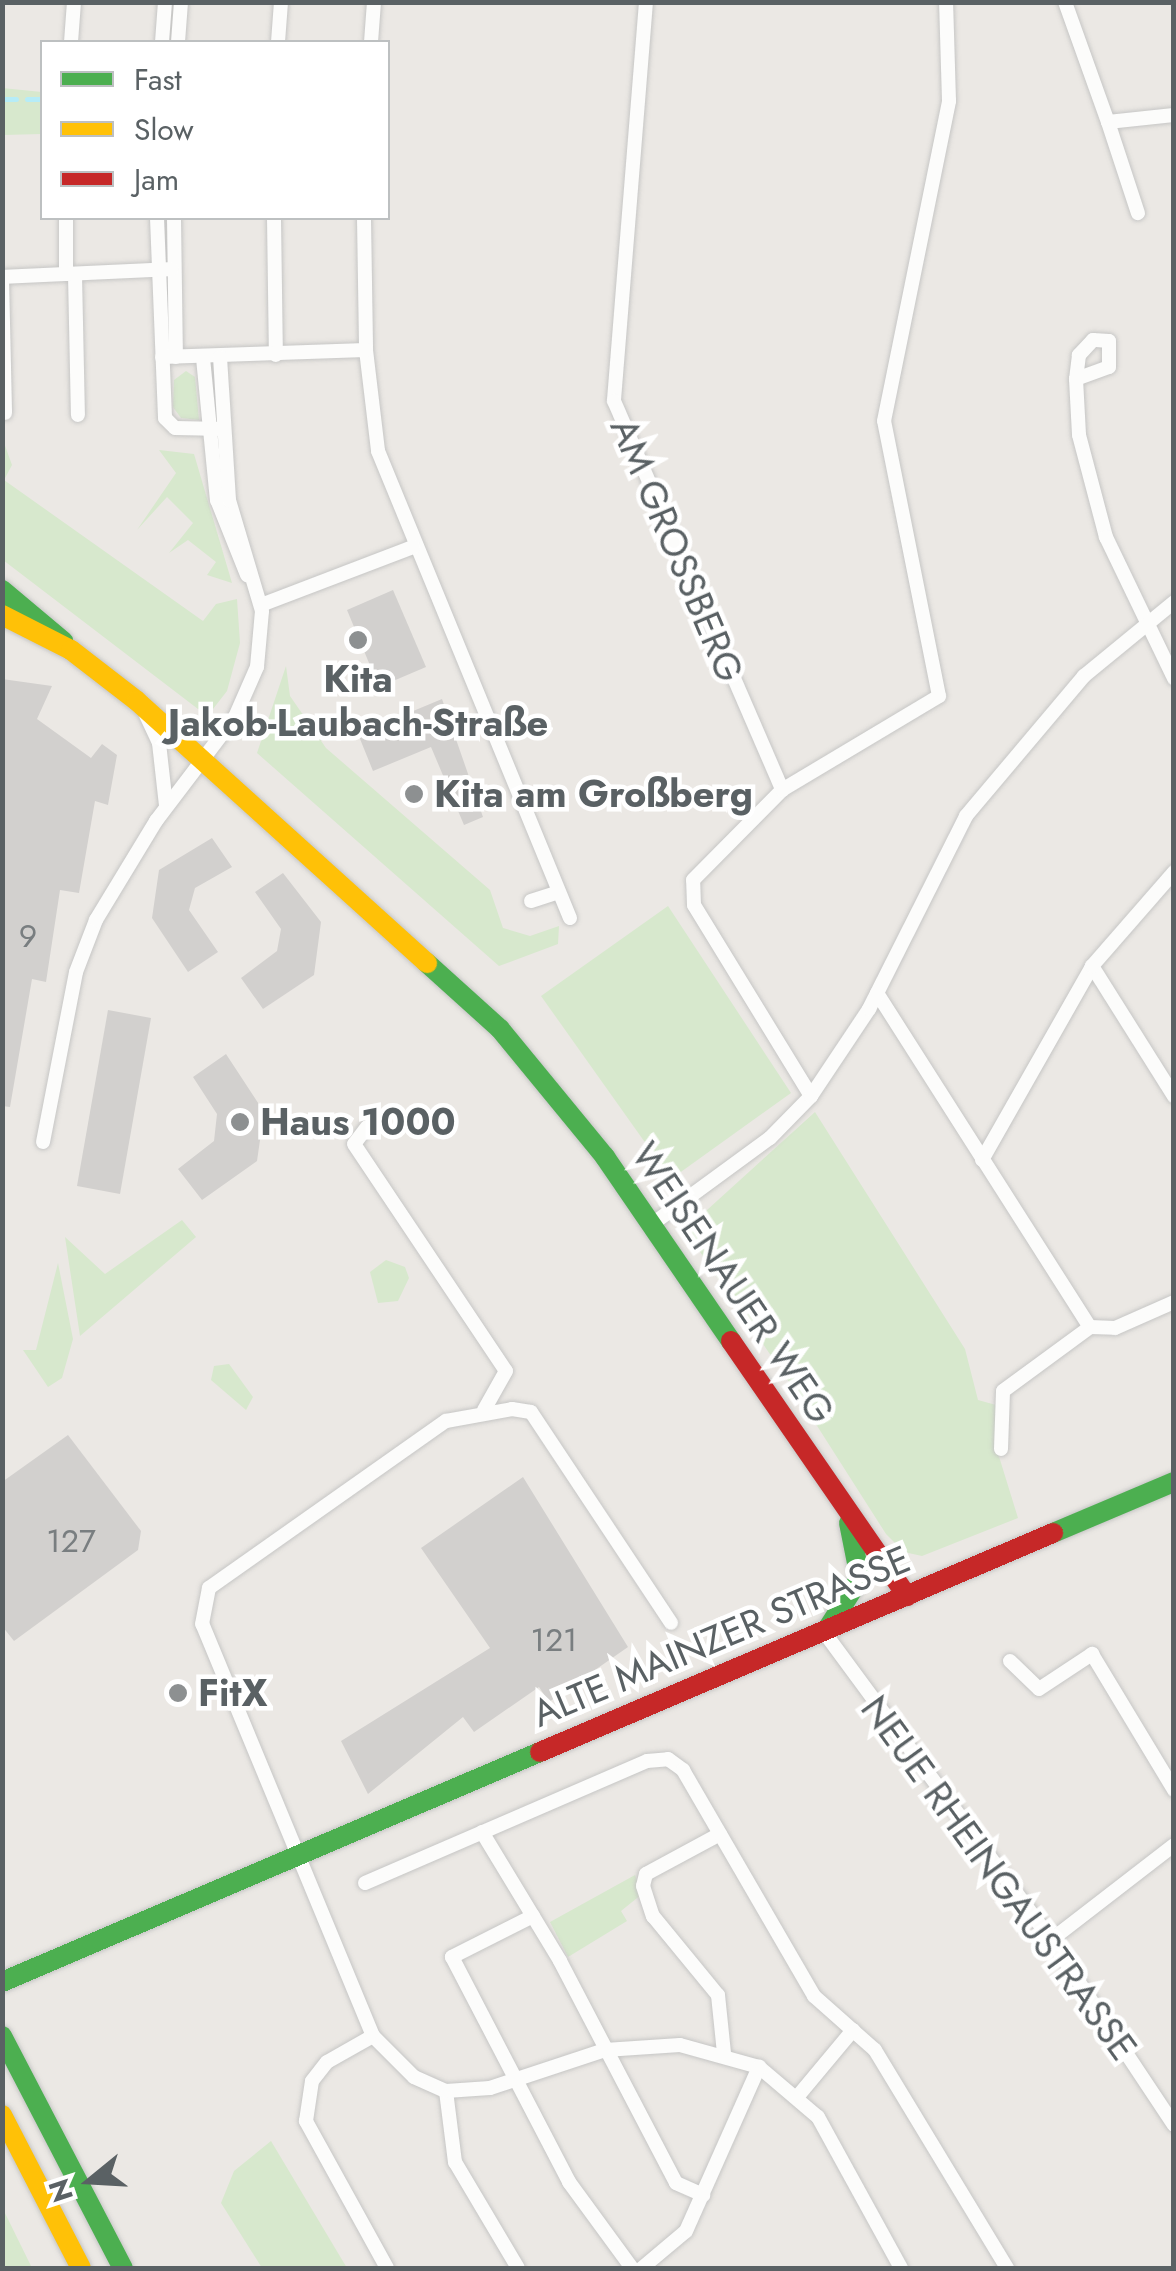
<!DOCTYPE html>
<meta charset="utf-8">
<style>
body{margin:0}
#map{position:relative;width:1176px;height:2271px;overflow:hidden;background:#ebe8e4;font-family:Jost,sans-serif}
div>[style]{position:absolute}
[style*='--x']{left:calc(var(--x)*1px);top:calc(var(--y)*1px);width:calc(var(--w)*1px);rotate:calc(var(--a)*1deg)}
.green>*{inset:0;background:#d7e8cd}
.stream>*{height:5px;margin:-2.5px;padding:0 2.5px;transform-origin:2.5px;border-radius:2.5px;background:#b6ecf7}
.building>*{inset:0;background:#d2d0ce}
.roads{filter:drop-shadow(0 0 2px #c6c6c5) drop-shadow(0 0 2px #c6c6c5)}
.street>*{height:14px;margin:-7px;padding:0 7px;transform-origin:7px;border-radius:7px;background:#fcfcfb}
.fast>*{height:20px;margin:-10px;padding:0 10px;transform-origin:10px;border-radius:10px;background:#4caf50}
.slow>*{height:20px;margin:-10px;padding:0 10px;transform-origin:10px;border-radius:10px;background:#ffc107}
.jam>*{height:20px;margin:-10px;padding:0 10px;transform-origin:10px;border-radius:10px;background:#c62828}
.dots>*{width:28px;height:28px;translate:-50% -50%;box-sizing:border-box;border:5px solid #fff;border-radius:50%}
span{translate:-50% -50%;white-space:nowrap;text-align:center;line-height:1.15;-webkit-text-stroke:9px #fff;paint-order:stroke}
.number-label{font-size:32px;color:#797e80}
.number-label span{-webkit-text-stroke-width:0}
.street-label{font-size:38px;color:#5a6164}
.poi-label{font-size:38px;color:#5a6164;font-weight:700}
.left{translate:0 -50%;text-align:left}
.frame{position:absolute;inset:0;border:5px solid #5a6164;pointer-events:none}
.legend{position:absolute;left:40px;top:40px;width:350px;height:180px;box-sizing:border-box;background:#fff;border:2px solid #bdc0c1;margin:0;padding:12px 18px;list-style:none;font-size:30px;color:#5a6164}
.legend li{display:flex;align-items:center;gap:20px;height:50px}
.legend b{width:50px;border:2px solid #bdc0c1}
.north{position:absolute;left:40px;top:2131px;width:100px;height:100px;-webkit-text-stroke:8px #fff;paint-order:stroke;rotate:252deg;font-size:28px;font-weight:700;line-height:40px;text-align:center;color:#5a6164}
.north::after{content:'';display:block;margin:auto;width:35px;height:45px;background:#5a6164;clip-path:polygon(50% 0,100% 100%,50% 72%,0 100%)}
</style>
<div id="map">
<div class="green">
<div style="clip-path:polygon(2px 88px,42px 92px,42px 134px,3px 135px)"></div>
<div style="clip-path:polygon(186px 371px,195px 377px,199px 420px,181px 418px,173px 407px,174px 380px)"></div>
<div style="clip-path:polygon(3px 440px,12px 465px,4px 480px,203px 621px,216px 604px,237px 599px,240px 643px,227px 691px,213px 709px,198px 709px,3px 560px)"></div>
<div style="clip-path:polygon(159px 450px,194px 454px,232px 583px,207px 575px,216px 562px,188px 540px,169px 553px,193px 523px,167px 497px,137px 530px,176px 473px)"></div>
<div style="clip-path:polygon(286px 666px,290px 696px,326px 748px,490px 890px,503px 928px,530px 936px,559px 926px,558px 944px,499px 966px,257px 753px)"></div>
<div style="clip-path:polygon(668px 906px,791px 1093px,671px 1179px,541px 996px)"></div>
<div style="clip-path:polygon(815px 1112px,965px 1349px,978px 1400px,996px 1405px,997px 1450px,1018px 1518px,922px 1556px,904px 1552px,886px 1534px,784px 1374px,790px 1369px,784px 1361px,778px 1366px,685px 1230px)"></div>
<div style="clip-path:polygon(182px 1220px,196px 1237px,80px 1336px,65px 1237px,105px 1274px)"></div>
<div style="clip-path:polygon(386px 1260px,405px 1267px,409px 1278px,398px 1301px,378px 1303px,370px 1272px)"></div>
<div style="clip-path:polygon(58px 1263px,73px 1339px,62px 1378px,48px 1387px,23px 1350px,36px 1350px)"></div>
<div style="clip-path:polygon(229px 1364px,253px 1397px,246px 1410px,211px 1380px,214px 1366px)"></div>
<div style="clip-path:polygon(635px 1875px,642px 1894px,621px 1911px,627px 1921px,568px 1957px,550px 1922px)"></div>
<div style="clip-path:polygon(271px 2141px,347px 2268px,262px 2268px,221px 2203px,234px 2171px)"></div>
<div style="clip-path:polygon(3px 2209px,32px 2268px,3px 2268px)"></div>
</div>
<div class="stream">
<div style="--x:2;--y:99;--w:14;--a:0"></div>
<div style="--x:27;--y:99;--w:15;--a:0"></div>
</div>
<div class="building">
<div style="clip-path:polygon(393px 590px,426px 667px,379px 687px,347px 610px)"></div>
<div style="clip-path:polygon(2px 679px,52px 686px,37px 719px,91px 758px,102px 744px,117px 755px,108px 805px,95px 801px,79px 893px,60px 890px,46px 982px,32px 979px,10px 1107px,2px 1106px)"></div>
<div style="clip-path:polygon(442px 699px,483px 817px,464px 825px,431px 747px,373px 771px,358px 734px)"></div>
<div style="clip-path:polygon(212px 838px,232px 867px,195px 888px,189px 910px,218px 952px,188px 972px,152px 918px,159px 870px)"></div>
<div style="clip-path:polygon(283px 873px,321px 922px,314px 975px,263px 1009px,241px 978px,277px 951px,281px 929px,255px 892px)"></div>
<div style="clip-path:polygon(108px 1010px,151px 1018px,120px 1194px,77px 1186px)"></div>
<div style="clip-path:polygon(226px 1054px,264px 1112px,257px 1161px,202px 1200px,178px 1169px,214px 1141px,217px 1114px,193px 1077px)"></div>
<div style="clip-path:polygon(68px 1435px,141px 1531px,138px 1550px,14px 1641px,2px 1626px,2px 1482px)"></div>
<div style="clip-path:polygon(523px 1477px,628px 1647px,549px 1702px,539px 1687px,474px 1732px,463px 1717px,368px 1794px,341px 1741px,490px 1648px,421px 1548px)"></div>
</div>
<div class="roads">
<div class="street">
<div style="--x:646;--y:2;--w:400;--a:94.6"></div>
<div style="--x:614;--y:401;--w:424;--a:66.6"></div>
<div style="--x:1065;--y:2;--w:127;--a:70.3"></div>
<div style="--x:1108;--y:122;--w:66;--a:-6.1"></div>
<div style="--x:71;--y:42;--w:40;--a:-85.7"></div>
<div style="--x:162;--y:42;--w:40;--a:-85.7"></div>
<div style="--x:178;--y:42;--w:40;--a:-85.7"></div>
<div style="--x:278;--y:42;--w:40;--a:-85.7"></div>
<div style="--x:371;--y:42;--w:40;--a:-85.7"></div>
<div style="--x:1108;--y:122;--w:96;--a:71.8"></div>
<div style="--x:66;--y:218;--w:56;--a:90"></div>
<div style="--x:157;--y:218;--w:200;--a:87.7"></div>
<div style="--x:165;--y:418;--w:14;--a:45"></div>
<div style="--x:175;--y:428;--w:49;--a:1.2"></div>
<div style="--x:174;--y:218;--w:139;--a:89.2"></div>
<div style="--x:274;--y:218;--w:137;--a:89.2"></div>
<div style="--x:364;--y:218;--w:132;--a:89.1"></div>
<div style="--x:366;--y:350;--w:102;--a:83.2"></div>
<div style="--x:378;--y:451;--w:505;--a:67.65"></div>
<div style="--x:75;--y:275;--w:140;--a:88.8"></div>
<div style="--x:2;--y:277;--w:170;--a:-2.7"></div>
<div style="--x:2;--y:279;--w:134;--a:88.7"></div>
<div style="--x:162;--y:357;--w:204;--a:-2"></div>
<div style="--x:203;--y:358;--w:143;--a:84.4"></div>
<div style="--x:217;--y:500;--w:81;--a:68.2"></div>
<div style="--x:1076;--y:379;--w:35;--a:-20"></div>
<div style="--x:1109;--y:367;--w:26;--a:-90"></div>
<div style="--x:1109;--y:341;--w:16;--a:-176"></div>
<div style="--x:1093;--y:340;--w:21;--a:133"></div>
<div style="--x:1079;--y:355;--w:24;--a:97"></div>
<div style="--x:1076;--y:379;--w:56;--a:86.9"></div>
<div style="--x:1079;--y:435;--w:106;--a:75.2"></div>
<div style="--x:1106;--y:537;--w:157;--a:64.3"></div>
<div style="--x:261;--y:605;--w:163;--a:-20.9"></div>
<div style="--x:146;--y:715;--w:31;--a:65"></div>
<div style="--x:159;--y:743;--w:62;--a:83.6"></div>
<div style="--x:531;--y:901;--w:29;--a:-18"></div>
<div style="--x:1092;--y:966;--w:154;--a:57.8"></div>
<div style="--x:877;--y:993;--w:396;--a:57.5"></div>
<div style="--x:811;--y:1096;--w:224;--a:-121.5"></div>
<div style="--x:694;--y:905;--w:25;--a:-92"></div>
<div style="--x:693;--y:880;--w:127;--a:-45.3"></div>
<div style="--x:782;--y:790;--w:183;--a:-30.9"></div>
<div style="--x:939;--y:696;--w:280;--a:-101.3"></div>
<div style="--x:884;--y:421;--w:327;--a:-78.5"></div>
<div style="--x:949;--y:101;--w:99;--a:-91.7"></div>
<div style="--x:367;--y:1127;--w:21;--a:127"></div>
<div style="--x:354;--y:1144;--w:273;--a:56.2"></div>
<div style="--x:506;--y:1371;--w:45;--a:119.4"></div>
<div style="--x:43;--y:1142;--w:173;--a:-79"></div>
<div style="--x:76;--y:972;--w:56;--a:-69"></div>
<div style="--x:96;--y:920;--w:116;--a:-58.8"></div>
<div style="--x:156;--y:821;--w:131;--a:-52.8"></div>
<div style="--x:235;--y:717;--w:55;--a:-66.3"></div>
<div style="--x:257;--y:667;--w:56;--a:-84.9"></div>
<div style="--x:262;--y:611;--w:116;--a:-106.6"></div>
<div style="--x:229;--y:500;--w:143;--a:-93.6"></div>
<div style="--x:982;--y:1160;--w:223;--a:-60.4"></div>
<div style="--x:1092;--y:966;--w:125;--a:-48.9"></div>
<div style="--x:651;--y:1225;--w:147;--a:-36.2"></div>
<div style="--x:770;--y:1138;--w:59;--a:-45.7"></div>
<div style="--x:811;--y:1096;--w:105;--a:-56.3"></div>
<div style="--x:869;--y:1009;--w:216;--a:-63.3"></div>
<div style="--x:966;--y:816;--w:183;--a:-49.9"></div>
<div style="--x:1084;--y:676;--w:117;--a:-39.4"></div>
<div style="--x:1090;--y:1327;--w:25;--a:2"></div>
<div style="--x:1115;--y:1328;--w:64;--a:-23.8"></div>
<div style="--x:1001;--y:1449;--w:58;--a:-88"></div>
<div style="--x:1003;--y:1391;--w:108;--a:-36.3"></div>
<div style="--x:824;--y:1632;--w:383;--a:53.6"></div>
<div style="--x:1051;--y:1940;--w:222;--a:56.4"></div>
<div style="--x:1010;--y:1661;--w:40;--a:44"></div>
<div style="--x:1039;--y:1689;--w:64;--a:-33.4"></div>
<div style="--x:1092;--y:1654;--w:159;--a:58.9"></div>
<div style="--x:482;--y:1832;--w:151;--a:58.8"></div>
<div style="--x:560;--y:1961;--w:250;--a:62.4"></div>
<div style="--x:676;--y:2183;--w:30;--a:24"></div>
<div style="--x:720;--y:1834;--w:84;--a:151.6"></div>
<div style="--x:646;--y:1874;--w:12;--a:104"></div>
<div style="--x:643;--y:1886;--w:32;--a:72"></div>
<div style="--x:653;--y:1916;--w:102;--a:50.6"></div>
<div style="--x:718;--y:1995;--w:58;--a:84.1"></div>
<div style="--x:365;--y:1883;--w:307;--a:-23.4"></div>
<div style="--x:647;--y:1761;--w:21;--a:-5"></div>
<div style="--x:668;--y:1759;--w:19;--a:36"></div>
<div style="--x:683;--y:1770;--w:261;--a:59.9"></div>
<div style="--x:814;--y:1996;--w:81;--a:41.5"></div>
<div style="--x:875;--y:2050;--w:255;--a:58.8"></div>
<div style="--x:533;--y:1916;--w:91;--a:153.2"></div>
<div style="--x:452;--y:1957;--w:254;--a:62.5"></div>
<div style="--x:569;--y:2182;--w:107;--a:53.8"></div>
<div style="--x:1051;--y:1940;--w:155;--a:-37.7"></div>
<div style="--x:373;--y:2036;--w:446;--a:-112.5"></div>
<div style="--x:202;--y:1624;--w:37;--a:-79"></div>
<div style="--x:209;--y:1588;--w:290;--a:-35.2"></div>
<div style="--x:446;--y:1421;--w:67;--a:-10.3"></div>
<div style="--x:512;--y:1409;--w:19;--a:9"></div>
<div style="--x:531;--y:1412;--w:253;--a:56.4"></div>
<div style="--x:446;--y:2091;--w:72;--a:82.8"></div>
<div style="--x:455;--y:2162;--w:123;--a:59.3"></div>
<div style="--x:798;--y:2096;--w:86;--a:-50.2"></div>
<div style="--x:387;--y:2268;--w:168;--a:-118.9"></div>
<div style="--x:306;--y:2121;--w:40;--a:-81.5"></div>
<div style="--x:312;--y:2081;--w:24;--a:-52"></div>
<div style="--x:327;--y:2062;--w:53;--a:-29.5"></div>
<div style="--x:373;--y:2036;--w:58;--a:45"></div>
<div style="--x:414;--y:2077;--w:35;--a:24"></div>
<div style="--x:446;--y:2091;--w:44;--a:-3.9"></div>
<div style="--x:490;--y:2088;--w:121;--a:-18.3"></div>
<div style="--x:605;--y:2050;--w:75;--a:-3.8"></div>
<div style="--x:680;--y:2045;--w:82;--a:15.6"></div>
<div style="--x:759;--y:2067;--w:77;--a:40.3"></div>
<div style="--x:818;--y:2117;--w:172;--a:61.2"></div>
<div style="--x:642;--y:2268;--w:57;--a:-40.1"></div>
<div style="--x:686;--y:2231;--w:180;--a:-66"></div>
</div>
<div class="fast">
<div style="--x:2;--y:590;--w:80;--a:39.9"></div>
<div style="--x:427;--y:963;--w:98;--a:42.1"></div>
<div style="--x:500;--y:1029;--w:166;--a:50.6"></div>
<div style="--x:605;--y:1157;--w:223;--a:55.6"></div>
<div style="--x:1053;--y:1533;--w:131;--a:-22.9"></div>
<div style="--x:828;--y:1628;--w:59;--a:-57.4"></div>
<div style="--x:860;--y:1578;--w:56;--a:-101.3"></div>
<div style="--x:2;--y:1982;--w:585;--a:-23.15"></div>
<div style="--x:2;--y:2036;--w:262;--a:62.5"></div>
</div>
<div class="slow">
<div style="--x:2;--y:615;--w:77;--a:26.9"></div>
<div style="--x:71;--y:650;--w:83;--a:37.7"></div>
<div style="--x:137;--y:701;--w:391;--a:42.1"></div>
<div style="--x:2;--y:2115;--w:172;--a:62.7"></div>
</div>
<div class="jam">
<div style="--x:731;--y:1341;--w:310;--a:55.4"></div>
<div style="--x:540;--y:1752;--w:558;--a:-23.12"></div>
</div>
</div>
<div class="dots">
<div style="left:358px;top:640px;background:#8d9091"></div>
<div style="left:414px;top:794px;background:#8d9091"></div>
<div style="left:240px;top:1122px;background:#8d9091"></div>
<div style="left:178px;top:1693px;background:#8d9091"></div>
</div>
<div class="number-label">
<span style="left:28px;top:936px">9</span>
<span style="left:71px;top:1541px">127</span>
<span style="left:554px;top:1640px">121</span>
</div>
<div class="street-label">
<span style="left:677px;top:550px;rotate:67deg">AM GROSSBERG</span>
<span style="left:733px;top:1283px;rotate:56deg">WEISENAUER WEG</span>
<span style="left:721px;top:1636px;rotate:-23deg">ALTE MAINZER STRASSE</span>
<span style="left:999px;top:1878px;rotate:54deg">NEUE RHEINGAUSTRASSE</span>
</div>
<div class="poi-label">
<span style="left:358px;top:701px">Kita<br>Jakob-Laubach-Straße</span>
<span class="left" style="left:434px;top:794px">Kita am Großberg</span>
<span class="left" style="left:260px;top:1122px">Haus 1000</span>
<span class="left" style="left:198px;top:1693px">FitX</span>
</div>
<div class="frame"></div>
<ul class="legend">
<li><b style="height:12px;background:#4caf50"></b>Fast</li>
<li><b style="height:12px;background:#ffc107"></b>Slow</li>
<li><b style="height:12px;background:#c62828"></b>Jam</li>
</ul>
<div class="north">N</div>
</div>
